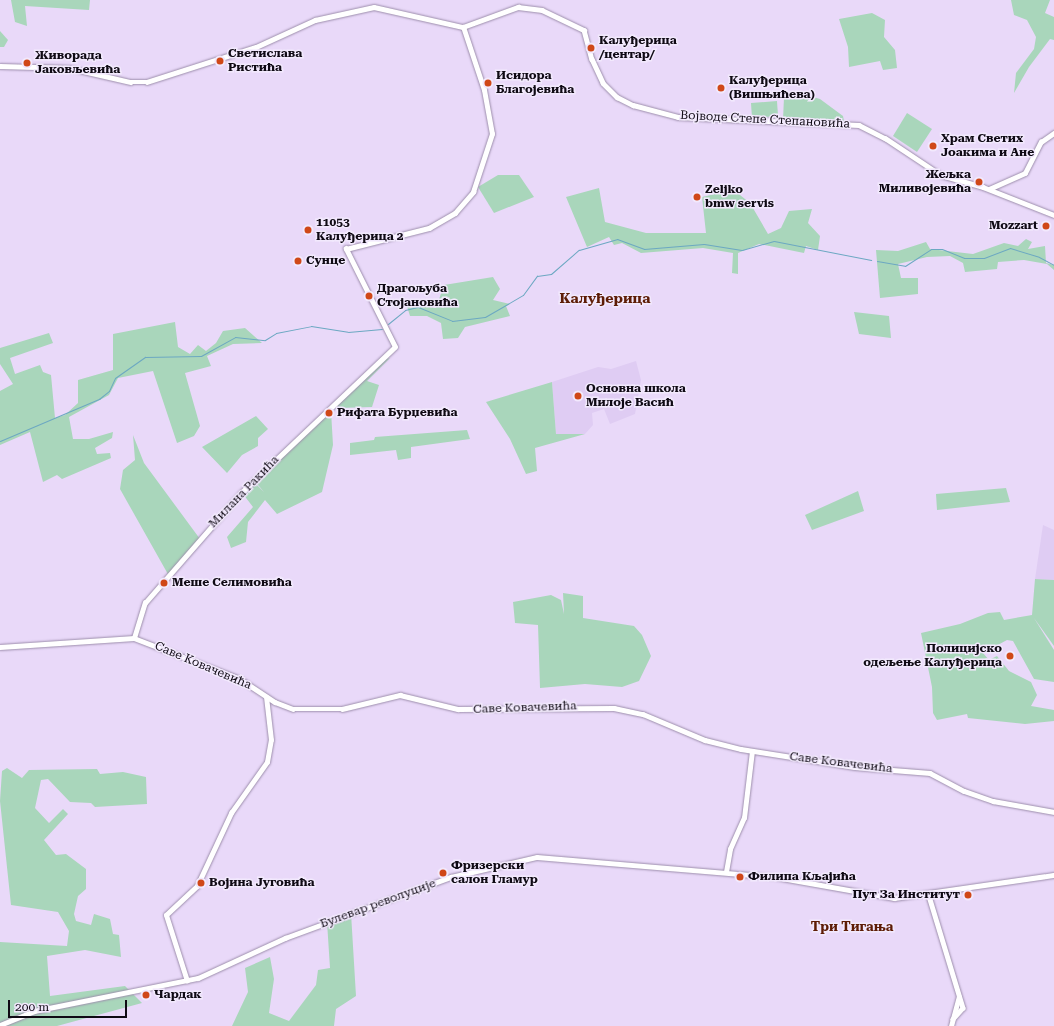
<!DOCTYPE html>
<meta charset="utf-8">
<style>
body{margin:0}
#map{position:relative;width:1054px;height:1026px;overflow:hidden;background:#e9d9f9;font-family:"Roboto Serif",serif}
div>[style]{position:absolute}
[style*='--x']{left:calc(var(--x)*1px);top:calc(var(--y)*1px);width:calc(var(--w)*1px);rotate:calc(var(--a)*1deg)}
.built>*{inset:0;background:#dfccf3}
.green>*{inset:0;background:#a9d6bb}
.stream>*{height:1px;margin:-0.5px;padding:0 0.5px;transform-origin:0.5px;border-radius:0.5px;background:#6ca8c2}
.roads{filter:drop-shadow(0 0 1px #9d8eac) drop-shadow(0 0 1px #9d8eac)}
.secondary>*{height:4.5px;margin:-2.25px;padding:0 2.25px;transform-origin:2.25px;border-radius:2.25px;background:#fff}
.dots>*{width:11px;height:11px;translate:-50% -50%;box-sizing:border-box;border:2px solid #f2e9fd;border-radius:50%}
span{translate:-50% -50%;white-space:nowrap;text-align:center;line-height:1.15;-webkit-text-stroke:3px #f2e9fd;paint-order:stroke}
.poi-label{font-size:12px;color:#0f0a14;font-weight:700}
.left{translate:0 -50%;text-align:left}
.right{translate:-100% -50%;text-align:right}
.street-label{font-size:12px;color:#0f0a14}
.neighbourhood-label{font-size:13px;color:#5d1c06;font-weight:700}
.quarter-label{font-size:14px;color:#5d1c06;font-weight:700}
.scale{position:absolute;left:8px;top:1000px;width:119px;height:18px;box-sizing:border-box;border:2px solid #0f0a14;border-top:0;padding-left:5px;font-size:12px;line-height:14px;white-space:nowrap;color:#0f0a14;-webkit-text-stroke:3px #f2e9fd;paint-order:stroke}
</style>
<div id="map">
<div class="built">
<div style="clip-path:polygon(636px 361px,641px 380px,635px 414px,610px 424px,604px 409px,592px 413px,593px 425px,585px 434px,556px 434px,552px 382px,598px 367px,611px 369px)"></div>
<div style="clip-path:polygon(1043px 525px,1054px 530px,1054px 580px,1035px 579px)"></div>
</div>
<div class="green">
<div style="clip-path:polygon(11px 0,90px 0,89px 10px,25px 6px,27px 26px,15px 22px)"></div>
<div style="clip-path:polygon(1011px 0,1050px 0,1045px 13px,1054px 17px,1054px 40px,1050px 39px,1029px 67px,1014px 93px,1016px 73px,1034px 49px,1036px 37px,1027px 20px,1014px 15px)"></div>
<div style="clip-path:polygon(872px 13px,885px 20px,884px 37px,895px 50px,897px 68px,883px 70px,880px 61px,849px 67px,848px 47px,839px 19px)"></div>
<div style="clip-path:polygon(0 31px,8px 40px,4px 47px,0 47px)"></div>
<div style="clip-path:polygon(803px 94px,820px 99px,843px 116px,844px 121px,783px 120px,784px 97px)"></div>
<div style="clip-path:polygon(777px 101px,778px 116px,752px 118px,751px 103px)"></div>
<div style="clip-path:polygon(907px 113px,932px 129px,917px 152px,893px 136px)"></div>
<div style="clip-path:polygon(498px 175px,519px 175px,534px 197px,494px 213px,478px 187px)"></div>
<div style="clip-path:polygon(599px 188px,605px 222px,646px 233px,706px 233px,702px 197px,715px 194px,735px 191px,750px 203px,768px 234px,781px 228px,789px 211px,812px 209px,808px 223px,820px 236px,818px 250px,806px 246px,804px 253px,759px 244px,738px 253px,738px 274px,732px 273px,733px 253px,703px 248px,641px 253px,622px 243px,614px 245px,609px 237px,587px 247px,566px 197px)"></div>
<div style="clip-path:polygon(1026px 239px,1032px 242px,1028px 249px,1045px 246px,1046px 263px,1054px 265px,1054px 270px,1047px 264px,1024px 260px,998px 262px,997px 269px,965px 272px,963px 263px,950px 256px,927px 257px,898px 264px,901px 278px,918px 278px,918px 294px,880px 298px,876px 250px,898px 251px,926px 242px,930px 249px,973px 254px,1004px 243px,1018px 246px)"></div>
<div style="clip-path:polygon(493px 277px,500px 289px,493px 300px,510px 304px,506px 306px,510px 316px,465px 327px,458px 338px,443px 339px,441px 323px,427px 316px,410px 316px,406px 303px,436px 308px,444px 285px)"></div>
<div style="clip-path:polygon(854px 312px,889px 316px,891px 338px,859px 334px)"></div>
<div style="clip-path:polygon(175px 322px,178px 347px,190px 354px,198px 345px,206px 351px,216px 343px,223px 331px,245px 328px,262px 343px,233px 344px,207px 356px,211px 366px,185px 373px,200px 426px,194px 436px,177px 443px,153px 371px,118px 378px,109px 395px,69px 417px,73px 439px,89px 439px,113px 432px,112px 438px,95px 448px,97px 454px,110px 453px,111px 458px,62px 479px,57px 475px,43px 482px,30px 432px,0 445px,0 391px,13px 384px,0 364px,0 348px,49px 333px,53px 343px,10px 358px,15px 374px,40px 365px,43px 372px,51px 375px,55px 418px,65px 415px,78px 403px,78px 380px,113px 370px,113px 334px)"></div>
<div style="clip-path:polygon(390px 358px,367px 381px,379px 385px,372px 407px,338px 408px,337px 405px,380px 361px)"></div>
<div style="clip-path:polygon(552px 382px,556px 434px,585px 434px,535px 448px,537px 471px,526px 474px,510px 439px,486px 402px)"></div>
<div style="clip-path:polygon(331px 411px,333px 445px,322px 492px,277px 514px,265px 500px,248px 522px,246px 542px,231px 548px,227px 537px,253px 507px,243px 494px,253px 481px,264px 492px,253px 479px)"></div>
<div style="clip-path:polygon(256px 416px,268px 429px,258px 438px,258px 446px,242px 455px,227px 473px,202px 447px)"></div>
<div style="clip-path:polygon(467px 430px,470px 439px,411px 447px,411px 458px,398px 460px,396px 450px,350px 455px,350px 443px,374px 440px,375px 437px)"></div>
<div style="clip-path:polygon(133px 435px,144px 463px,200px 539px,169px 576px,120px 489px,123px 470px,135px 460px)"></div>
<div style="clip-path:polygon(1006px 488px,1010px 502px,937px 510px,936px 494px)"></div>
<div style="clip-path:polygon(858px 491px,864px 511px,812px 530px,805px 515px)"></div>
<div style="clip-path:polygon(1035px 579px,1054px 580px,1054px 646px,1034px 618px,1054px 650px,1054px 682px,1034px 679px,1013px 641px,1007px 640px,983px 653px,989px 660px,997px 656px,1009px 671px,1031px 682px,1037px 695px,1031px 706px,1054px 710px,1054px 721px,1025px 724px,968px 718px,967px 714px,937px 720px,933px 713px,932px 687px,921px 633px,960px 624px,988px 613px,1000px 612px,1004px 620px,1032px 615px)"></div>
<div style="clip-path:polygon(563px 593px,583px 596px,583px 618px,634px 626px,642px 635px,651px 656px,639px 681px,622px 687px,585px 684px,540px 688px,538px 625px,515px 623px,513px 602px,551px 595px,561px 600px,564px 614px)"></div>
<div style="clip-path:polygon(7px 768px,22px 778px,29px 770px,97px 769px,100px 774px,123px 772px,146px 777px,147px 804px,95px 807px,91px 803px,70px 802px,48px 779px,41px 780px,35px 808px,49px 823px,63px 809px,68px 814px,44px 840px,56px 855px,66px 854px,86px 869px,86px 889px,78px 896px,74px 914px,76px 921px,91px 925px,94px 914px,110px 919px,113px 934px,119px 935px,121px 957px,85px 950px,47px 956px,50px 996px,125px 986px,142px 1003px,57px 1026px,0 1026px,0 942px,67px 946px,69px 931px,58px 912px,11px 905px,0 801px,2px 771px)"></div>
<div style="clip-path:polygon(351px 913px,356px 996px,336px 1009px,334px 1026px,232px 1026px,248px 992px,245px 968px,270px 957px,274px 979px,269px 1013px,289px 1021px,316px 985px,318px 970px,330px 968px,327px 922px)"></div>
</div>
<div class="stream">
<div style="--x:877;--y:261;--w:28;--a:10"></div>
<div style="--x:905;--y:266;--w:31;--a:-33"></div>
<div style="--x:931;--y:249;--w:11;--a:0"></div>
<div style="--x:942;--y:249;--w:24;--a:22"></div>
<div style="--x:964;--y:258;--w:20;--a:0"></div>
<div style="--x:984;--y:258;--w:28;--a:-21"></div>
<div style="--x:1010;--y:248;--w:30;--a:17"></div>
<div style="--x:1039;--y:257;--w:17;--a:28"></div>
<div style="--x:388;--y:324;--w:22;--a:-39"></div>
<div style="--x:405;--y:310;--w:13;--a:-13"></div>
<div style="--x:418;--y:307;--w:37;--a:22"></div>
<div style="--x:452;--y:321;--w:33;--a:-7"></div>
<div style="--x:485;--y:317;--w:44;--a:-30.1"></div>
<div style="--x:523;--y:295;--w:24;--a:-54"></div>
<div style="--x:537;--y:276;--w:14;--a:-8"></div>
<div style="--x:551;--y:274;--w:37;--a:-41"></div>
<div style="--x:579;--y:250;--w:40;--a:-16"></div>
<div style="--x:617;--y:239;--w:29;--a:20"></div>
<div style="--x:644;--y:249;--w:60;--a:-4.8"></div>
<div style="--x:704;--y:244;--w:38;--a:9"></div>
<div style="--x:742;--y:250;--w:33;--a:-16"></div>
<div style="--x:774;--y:241;--w:99;--a:11.1"></div>
<div style="--x:0;--y:441;--w:108;--a:-23"></div>
<div style="--x:99;--y:399;--w:13;--a:-39"></div>
<div style="--x:109;--y:391;--w:14;--a:-65"></div>
<div style="--x:115;--y:378;--w:37;--a:-35"></div>
<div style="--x:145;--y:357;--w:56;--a:-1"></div>
<div style="--x:201;--y:356;--w:39;--a:-29"></div>
<div style="--x:235;--y:337;--w:30;--a:6"></div>
<div style="--x:265;--y:340;--w:13;--a:-32"></div>
<div style="--x:276;--y:333;--w:36;--a:-11"></div>
<div style="--x:311;--y:326;--w:37;--a:9"></div>
<div style="--x:348;--y:332;--w:34;--a:-5"></div>
</div>
<div class="roads">
<div class="secondary">
<div style="--x:463;--y:27;--w:59;--a:-20"></div>
<div style="--x:518;--y:7;--w:24;--a:7"></div>
<div style="--x:542;--y:10;--w:47;--a:25.5"></div>
<div style="--x:584;--y:30;--w:30;--a:75"></div>
<div style="--x:592;--y:59;--w:26;--a:65"></div>
<div style="--x:603;--y:83;--w:20;--a:45"></div>
<div style="--x:617;--y:97;--w:18;--a:27"></div>
<div style="--x:633;--y:105;--w:47;--a:14.9"></div>
<div style="--x:678;--y:117;--w:181;--a:2.5"></div>
<div style="--x:859;--y:125;--w:29;--a:27"></div>
<div style="--x:885;--y:138;--w:67;--a:33.5"></div>
<div style="--x:941;--y:175;--w:44;--a:15.9"></div>
<div style="--x:983;--y:187;--w:76;--a:21.5"></div>
<div style="--x:0;--y:66;--w:70;--a:1.6"></div>
<div style="--x:70;--y:68;--w:62;--a:13.1"></div>
<div style="--x:130;--y:82;--w:17;--a:0"></div>
<div style="--x:147;--y:82;--w:114;--a:-17.8"></div>
<div style="--x:256;--y:47;--w:65;--a:-24.6"></div>
<div style="--x:315;--y:20;--w:60;--a:-12.4"></div>
<div style="--x:374;--y:7;--w:91;--a:12.7"></div>
<div style="--x:989;--y:189;--w:39;--a:-24"></div>
<div style="--x:1025;--y:173;--w:35;--a:-63"></div>
<div style="--x:1041;--y:142;--w:16;--a:-35"></div>
<div style="--x:134;--y:638;--w:37;--a:-73"></div>
<div style="--x:145;--y:603;--w:146;--a:-48.9"></div>
<div style="--x:241;--y:493;--w:212;--a:-43.5"></div>
<div style="--x:395;--y:347;--w:110;--a:-116.6"></div>
<div style="--x:346;--y:249;--w:86;--a:-14.2"></div>
<div style="--x:429;--y:228;--w:30;--a:-30"></div>
<div style="--x:455;--y:213;--w:28;--a:-49"></div>
<div style="--x:473;--y:192;--w:61;--a:-71.9"></div>
<div style="--x:492;--y:134;--w:45;--a:-100.3"></div>
<div style="--x:484;--y:90;--w:66;--a:-108.4"></div>
<div style="--x:0;--y:647;--w:134;--a:-3.8"></div>
<div style="--x:134;--y:638;--w:114;--a:21.1"></div>
<div style="--x:240;--y:679;--w:42;--a:33.3"></div>
<div style="--x:275;--y:702;--w:19;--a:21"></div>
<div style="--x:293;--y:709;--w:49;--a:0"></div>
<div style="--x:342;--y:709;--w:60;--a:-13.6"></div>
<div style="--x:400;--y:695;--w:60;--a:13.6"></div>
<div style="--x:458;--y:709;--w:156;--a:-0.4"></div>
<div style="--x:614;--y:708;--w:30;--a:12"></div>
<div style="--x:643;--y:714;--w:67;--a:22.8"></div>
<div style="--x:705;--y:740;--w:37;--a:14"></div>
<div style="--x:741;--y:749;--w:115;--a:9"></div>
<div style="--x:855;--y:767;--w:75;--a:4.6"></div>
<div style="--x:930;--y:773;--w:38;--a:28"></div>
<div style="--x:964;--y:791;--w:31;--a:19"></div>
<div style="--x:993;--y:801;--w:62;--a:10.2"></div>
<div style="--x:726;--y:872;--w:23;--a:-80"></div>
<div style="--x:730;--y:849;--w:34;--a:-66"></div>
<div style="--x:744;--y:818;--w:67;--a:-83.2"></div>
<div style="--x:929;--y:896;--w:117;--a:73.1"></div>
<div style="--x:963;--y:1008;--w:15;--a:132"></div>
<div style="--x:187;--y:981;--w:69;--a:-107.7"></div>
<div style="--x:166;--y:915;--w:42;--a:-43.1"></div>
<div style="--x:197;--y:886;--w:81;--a:-65"></div>
<div style="--x:231;--y:813;--w:62;--a:-54.8"></div>
<div style="--x:267;--y:762;--w:22;--a:-80"></div>
<div style="--x:271;--y:740;--w:43;--a:-96.6"></div>
<div style="--x:0;--y:1025;--w:37;--a:-22"></div>
<div style="--x:34;--y:1011;--w:167;--a:-11.4"></div>
<div style="--x:198;--y:978;--w:96;--a:-24.7"></div>
<div style="--x:285;--y:938;--w:177;--a:-20.2"></div>
<div style="--x:451;--y:877;--w:88;--a:-13.1"></div>
<div style="--x:537;--y:857;--w:240;--a:4.8"></div>
<div style="--x:776;--y:877;--w:120;--a:10.1"></div>
<div style="--x:894;--y:898;--w:162;--a:-8.2"></div>
<div style="--x:951;--y:1026;--w:30;--a:-75"></div>
</div>
</div>
<div class="dots">
<div style="left:591px;top:48px;background:#d04818"></div>
<div style="left:220px;top:61px;background:#d04818"></div>
<div style="left:27px;top:63px;background:#d04818"></div>
<div style="left:488px;top:83px;background:#d04818"></div>
<div style="left:721px;top:88px;background:#d04818"></div>
<div style="left:933px;top:146px;background:#d04818"></div>
<div style="left:979px;top:182px;background:#d04818"></div>
<div style="left:697px;top:197px;background:#d04818"></div>
<div style="left:1046px;top:226px;background:#d04818"></div>
<div style="left:308px;top:230px;background:#d04818"></div>
<div style="left:298px;top:261px;background:#d04818"></div>
<div style="left:369px;top:296px;background:#d04818"></div>
<div style="left:578px;top:396px;background:#d04818"></div>
<div style="left:329px;top:413px;background:#d04818"></div>
<div style="left:164px;top:583px;background:#d04818"></div>
<div style="left:1010px;top:656px;background:#d04818"></div>
<div style="left:443px;top:873px;background:#d04818"></div>
<div style="left:740px;top:877px;background:#d04818"></div>
<div style="left:201px;top:883px;background:#d04818"></div>
<div style="left:968px;top:895px;background:#d04818"></div>
<div style="left:146px;top:995px;background:#d04818"></div>
</div>
<div class="poi-label">
<span class="left" style="left:599px;top:48px">Калуђерица<br>/центар/</span>
<span class="left" style="left:228px;top:61px">Светислава<br>Ристића</span>
<span class="left" style="left:35px;top:63px">Живорада<br>Јаковљевића</span>
<span class="left" style="left:496px;top:83px">Исидора<br>Благојевића</span>
<span class="left" style="left:729px;top:88px">Калуђерица<br>(Вишњићева)</span>
<span class="left" style="left:941px;top:146px">Храм Светих<br>Јоакима и Ане</span>
<span class="right" style="left:971px;top:182px">Жељка<br>Миливојевића</span>
<span class="left" style="left:705px;top:197px">Zeljko<br>bmw servis</span>
<span class="left" style="left:316px;top:230px">11053<br>Калуђерица 2</span>
<span class="right" style="left:1038px;top:226px">Mozzart</span>
<span class="left" style="left:306px;top:261px">Сунце</span>
<span class="left" style="left:377px;top:296px">Драгољуба<br>Стојановића</span>
<span class="left" style="left:586px;top:396px">Основна школа<br>Милоје Васић</span>
<span class="left" style="left:337px;top:413px">Рифата Бурџевића</span>
<span class="left" style="left:172px;top:583px">Меше Селимовића</span>
<span class="right" style="left:1002px;top:656px">Полицијско<br>одељење Калуђерица</span>
<span class="left" style="left:451px;top:873px">Фризерски<br>салон Гламур</span>
<span class="left" style="left:748px;top:877px">Филипа Кљајића</span>
<span class="left" style="left:209px;top:883px">Војина Југовића</span>
<span class="right" style="left:960px;top:895px">Пут За Институт</span>
<span class="left" style="left:154px;top:995px">Чардак</span>
</div>
<div class="street-label">
<span style="left:765px;top:120px;rotate:3deg">Војводе Степе Степановића</span>
<span style="left:244px;top:492px;rotate:-46deg">Милана Ракића</span>
<span style="left:203px;top:666px;rotate:23deg">Саве Ковачевића</span>
<span style="left:525px;top:708px;rotate:-2deg">Саве Ковачевића</span>
<span style="left:841px;top:763px;rotate:7deg">Саве Ковачевића</span>
<span style="left:378px;top:904px;rotate:-20deg">Булевар револуције</span>
</div>
<div class="neighbourhood-label">
<span style="left:852px;top:927px">Три Тигања</span>
</div>
<div class="quarter-label">
<span style="left:605px;top:298px">Калуђерица</span>
</div>
<div class="scale">200 m</div>
</div>
